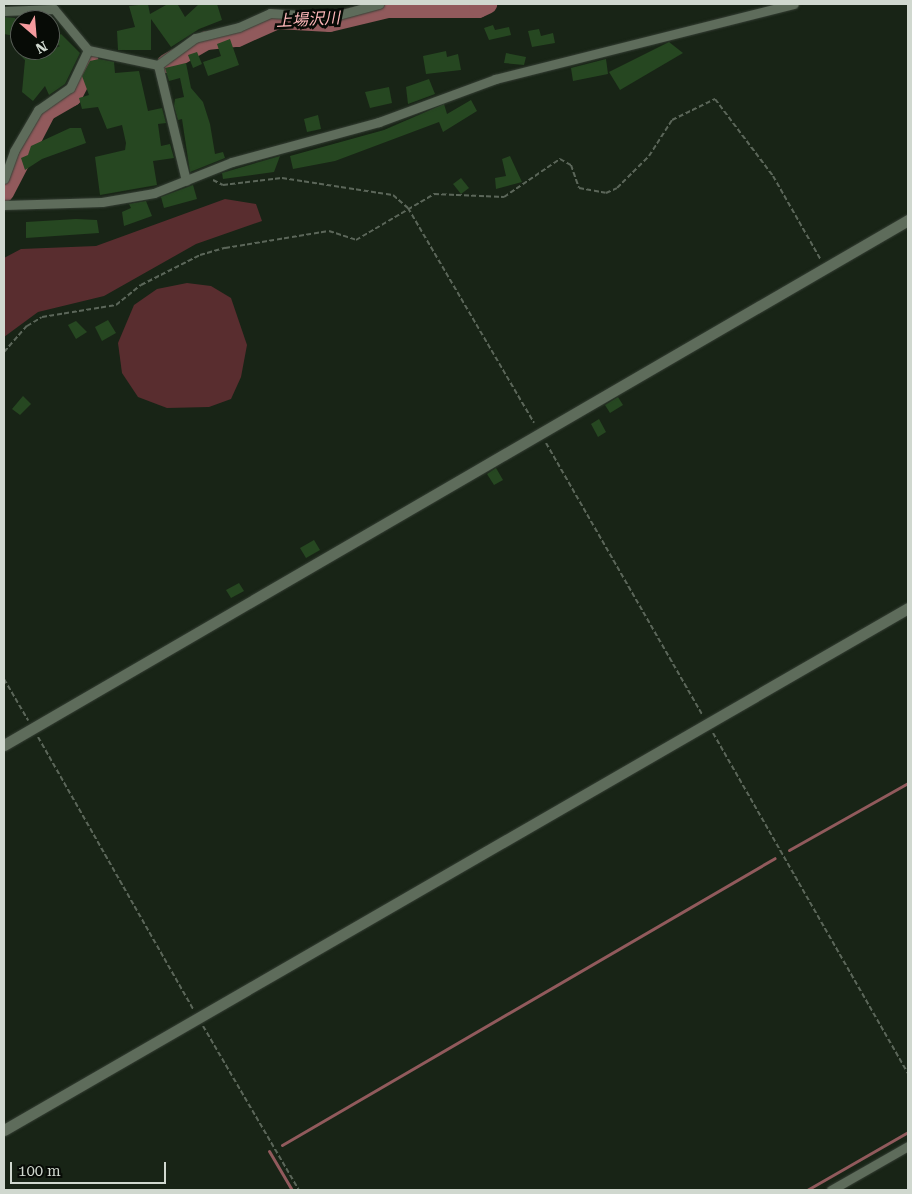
<!DOCTYPE html>
<meta charset="utf-8">
<style>
body{margin:0}
#map{position:relative;width:912px;height:1194px;overflow:hidden;background:#182416;font-family:"Roboto Serif","Noto Sans JP",serif}
div>[style]{position:absolute}
[style*='--x']{left:calc(var(--x)*1px);top:calc(var(--y)*1px);width:calc(var(--w)*1px);rotate:calc(var(--a)*1deg)}
.green>*{inset:0;background:#592d2f}
.stream>*{height:3px;margin:-1.5px;padding:0 1.5px;transform-origin:1.5px;border-radius:1.5px;background:#915a5c}
.river>*{height:19px;margin:-9.5px;padding:0 9.5px;transform-origin:9.5px;border-radius:9.5px;background:#915a5c}
.building>*{inset:0;background:#264721}
.path>*{height:2px;margin-top:-1px;transform-origin:0;background:repeating-linear-gradient(90deg,#5b6659 0 5px,transparent 0 7.5px)}
.roads{filter:drop-shadow(0 0 1px #353e34) drop-shadow(0 0 1px #353e34)}
.minor>*{height:9px;margin:-4.5px;padding:0 4.5px;transform-origin:4.5px;border-radius:4.5px;background:#5e6c5b}
.tertiary>*{height:11px;margin:-5.5px;padding:0 5.5px;transform-origin:5.5px;border-radius:5.5px;background:#5e6c5b}
span{translate:-50% -50%;white-space:nowrap;text-align:center;line-height:1.15;-webkit-text-stroke:5px #070b06;paint-order:stroke}
.water-label{font-size:16px;color:#feb7b9;font-style:italic}
.frame{position:absolute;inset:0;border:5px solid #d0d8cf;pointer-events:none}
.north{position:absolute;left:10px;top:10px;width:50px;height:50px;box-sizing:border-box;background:#070b06;border:1px solid #575d56;border-radius:50%;rotate:153deg;font-size:14px;font-weight:700;line-height:20px;text-align:center;color:#d0d8cf}
.north::after{content:'';display:block;margin:auto;width:18px;height:22px;background:#f59b9e;clip-path:polygon(50% 0,100% 100%,50% 72%,0 100%)}
.scale{position:absolute;left:10px;top:1162px;width:156px;height:22px;box-sizing:border-box;border:2px solid #d0d8cf;border-top:0;padding-left:6px;font-size:15px;line-height:18px;white-space:nowrap;color:#d0d8cf;-webkit-text-stroke:4px #070b06;paint-order:stroke}
</style>
<div id="map">
<div class="green">
<div style="clip-path:polygon(225px 199px,256px 204px,262px 221px,196px 244px,104px 296px,38px 312px,4px 337px,4px 258px,21px 249px,96px 246px)"></div>
<div style="clip-path:polygon(187px 283px,211px 286px,231px 298px,247px 345px,241px 377px,231px 399px,209px 407px,167px 408px,138px 397px,122px 373px,118px 343px,134px 305px,157px 289px)"></div>
</div>
<div class="stream">
<div style="--x:37;--y:123;--w:1;--a:90"></div>
<div style="--x:789;--y:850;--w:137;--a:-29.4"></div>
<div style="--x:282;--y:1145;--w:570;--a:-30.21"></div>
<div style="--x:269;--y:1151;--w:45;--a:59.5"></div>
<div style="--x:807;--y:1190;--w:116;--a:-29.9"></div>
</div>
<div class="river">
<div style="--x:166;--y:63;--w:46;--a:-29.9"></div>
<div style="--x:206;--y:40;--w:31;--a:-6"></div>
<div style="--x:237;--y:37;--w:44;--a:-24.2"></div>
<div style="--x:277;--y:19;--w:52;--a:3.3"></div>
<div style="--x:329;--y:22;--w:60;--a:-13.6"></div>
<div style="--x:387;--y:8;--w:91;--a:0"></div>
<div style="--x:478;--y:8;--w:10;--a:-24"></div>
<div style="--x:4;--y:192;--w:91;--a:-62.6"></div>
<div style="--x:46;--y:111;--w:30;--a:-30"></div>
<div style="--x:72;--y:96;--w:38;--a:-63"></div>
</div>
<div class="building">
<div style="clip-path:polygon(148px 4px,150px 14px,166px 5px,178px 5px,185px 17px,199px 4px,217px 4px,222px 20px,199px 29px,171px 47px,151px 19px,151px 50px,118px 50px,117px 31px,135px 27px,129px 6px)"></div>
<div style="clip-path:polygon(4px 17px,15px 18px,20px 37px,4px 34px)"></div>
<div style="clip-path:polygon(493px 25px,495px 30px,509px 27px,511px 35px,489px 40px,484px 28px)"></div>
<div style="clip-path:polygon(539px 29px,541px 36px,553px 33px,555px 43px,532px 47px,528px 31px)"></div>
<div style="clip-path:polygon(61px 34px,80px 53px,65px 84px,49px 95px,45px 86px,33px 101px,22px 92px,25px 60px,20px 55px,43px 54px,60px 46px,50px 41px)"></div>
<div style="clip-path:polygon(230px 39px,239px 65px,208px 76px,203px 62px,221px 56px,217px 44px)"></div>
<div style="clip-path:polygon(669px 42px,683px 53px,620px 90px,609px 72px)"></div>
<div style="clip-path:polygon(446px 51px,447px 57px,458px 54px,461px 70px,426px 74px,423px 56px)"></div>
<div style="clip-path:polygon(197px 52px,202px 64px,193px 68px,188px 55px)"></div>
<div style="clip-path:polygon(506px 53px,526px 57px,524px 65px,504px 63px)"></div>
<div style="clip-path:polygon(99px 59px,114px 62px,115px 73px,139px 71px,148px 111px,162px 108px,166px 123px,158px 124px,161px 146px,170px 144px,174px 158px,153px 161px,157px 185px,100px 195px,95px 157px,125px 150px,126px 143px,122px 125px,107px 129px,98px 107px,82px 109px,79px 98px,89px 95px,82px 76px,90px 61px)"></div>
<div style="clip-path:polygon(606px 59px,608px 74px,573px 81px,571px 68px)"></div>
<div style="clip-path:polygon(186px 63px,191px 88px,203px 102px,210px 124px,215px 154px,223px 152px,225px 158px,190px 172px,182px 119px,178px 120px,174px 106px,175px 99px,184px 97px,180px 78px,169px 81px,165px 68px)"></div>
<div style="clip-path:polygon(429px 79px,435px 94px,408px 104px,406px 87px)"></div>
<div style="clip-path:polygon(389px 87px,392px 103px,370px 108px,365px 92px)"></div>
<div style="clip-path:polygon(471px 100px,477px 111px,443px 132px,439px 122px,335px 161px,293px 169px,290px 156px,384px 130px,444px 104px,447px 114px)"></div>
<div style="clip-path:polygon(318px 115px,321px 129px,307px 132px,304px 119px)"></div>
<div style="clip-path:polygon(70px 128px,81px 128px,86px 143px,42px 159px,25px 170px,21px 158px,28px 155px,31px 146px)"></div>
<div style="clip-path:polygon(280px 156px,274px 172px,223px 179px,222px 173px)"></div>
<div style="clip-path:polygon(510px 156px,522px 182px,496px 189px,495px 178px,506px 176px,502px 159px)"></div>
<div style="clip-path:polygon(461px 178px,469px 188px,461px 194px,453px 184px)"></div>
<div style="clip-path:polygon(193px 185px,197px 199px,164px 208px,161px 197px)"></div>
<div style="clip-path:polygon(146px 201px,152px 216px,124px 226px,122px 212px,131px 208px,129px 204px)"></div>
<div style="clip-path:polygon(76px 219px,97px 220px,99px 233px,26px 238px,26px 222px)"></div>
<div style="clip-path:polygon(108px 320px,116px 333px,102px 341px,95px 327px)"></div>
<div style="clip-path:polygon(76px 321px,87px 332px,76px 339px,68px 325px)"></div>
<div style="clip-path:polygon(23px 396px,31px 404px,20px 415px,12px 409px)"></div>
<div style="clip-path:polygon(618px 397px,623px 405px,610px 413px,605px 405px)"></div>
<div style="clip-path:polygon(599px 419px,606px 432px,598px 437px,591px 424px)"></div>
<div style="clip-path:polygon(496px 468px,503px 480px,494px 485px,487px 474px)"></div>
<div style="clip-path:polygon(314px 540px,320px 550px,306px 558px,300px 548px)"></div>
<div style="clip-path:polygon(239px 583px,244px 591px,231px 598px,226px 590px)"></div>
</div>
<div class="path">
<div style="--x:213;--y:180;--w:11;--a:27"></div>
<div style="--x:223;--y:185;--w:59;--a:-6.8"></div>
<div style="--x:282;--y:178;--w:112;--a:8.7"></div>
<div style="--x:393;--y:195;--w:20;--a:41"></div>
<div style="--x:408;--y:208;--w:249;--a:59.6"></div>
<div style="--x:4;--y:352;--w:35;--a:-49"></div>
<div style="--x:27;--y:326;--w:17;--a:-31"></div>
<div style="--x:42;--y:317;--w:75;--a:-9.2"></div>
<div style="--x:116;--y:305;--w:32;--a:-39"></div>
<div style="--x:141;--y:285;--w:66;--a:-27"></div>
<div style="--x:200;--y:255;--w:26;--a:-16"></div>
<div style="--x:225;--y:248;--w:105;--a:-9.3"></div>
<div style="--x:329;--y:231;--w:28;--a:18"></div>
<div style="--x:356;--y:240;--w:91;--a:-30.5"></div>
<div style="--x:434;--y:194;--w:70;--a:2.5"></div>
<div style="--x:504;--y:197;--w:68;--a:-34.2"></div>
<div style="--x:560;--y:159;--w:13;--a:29"></div>
<div style="--x:571;--y:165;--w:24;--a:71"></div>
<div style="--x:579;--y:188;--w:27;--a:10"></div>
<div style="--x:606;--y:193;--w:12;--a:-24"></div>
<div style="--x:617;--y:188;--w:45;--a:-45"></div>
<div style="--x:649;--y:156;--w:43;--a:-57.4"></div>
<div style="--x:672;--y:120;--w:48;--a:-26"></div>
<div style="--x:715;--y:99;--w:96;--a:53"></div>
<div style="--x:773;--y:176;--w:97;--a:60.3"></div>
<div style="--x:546;--y:443;--w:313;--a:60.1"></div>
<div style="--x:4;--y:679;--w:48;--a:59.7"></div>
<div style="--x:713;--y:733;--w:393;--a:60.2"></div>
<div style="--x:38;--y:737;--w:313;--a:60.3"></div>
<div style="--x:203;--y:1026;--w:190;--a:59.7"></div>
</div>
<div class="roads">
<div class="minor">
<div style="--x:4;--y:11;--w:50;--a:-2.3"></div>
<div style="--x:54;--y:9;--w:53;--a:50.3"></div>
<div style="--x:88;--y:50;--w:72;--a:12.1"></div>
<div style="--x:158;--y:65;--w:46;--a:-36.1"></div>
<div style="--x:195;--y:38;--w:45;--a:-14"></div>
<div style="--x:239;--y:27;--w:34;--a:-24"></div>
<div style="--x:270;--y:13;--w:61;--a:3.8"></div>
<div style="--x:331;--y:17;--w:50;--a:-15.2"></div>
<div style="--x:158;--y:65;--w:119;--a:76.4"></div>
<div style="--x:4;--y:179;--w:30;--a:-70"></div>
<div style="--x:14;--y:151;--w:48;--a:-59.7"></div>
<div style="--x:38;--y:110;--w:39;--a:-35"></div>
<div style="--x:70;--y:88;--w:42;--a:-64.7"></div>
<div style="--x:4;--y:205;--w:98;--a:-1.8"></div>
<div style="--x:102;--y:202;--w:53;--a:-9.8"></div>
<div style="--x:154;--y:193;--w:84;--a:-21.7"></div>
<div style="--x:232;--y:162;--w:152;--a:-15.2"></div>
<div style="--x:379;--y:122;--w:124;--a:-20.3"></div>
<div style="--x:495;--y:79;--w:308;--a:-14.1"></div>
<div style="--x:831;--y:1190;--w:89;--a:-29.7"></div>
</div>
<div class="tertiary">
<div style="--x:4;--y:745;--w:1045;--a:-30.15"></div>
<div style="--x:4;--y:1130;--w:1044;--a:-30"></div>
</div>
</div>
<div class="water-label">
<span style="left:308px;top:20px;rotate:-3deg">上場沢川</span>
</div>
<div class="frame"></div>
<div class="north">N</div>
<div class="scale">100 m</div>
</div>
